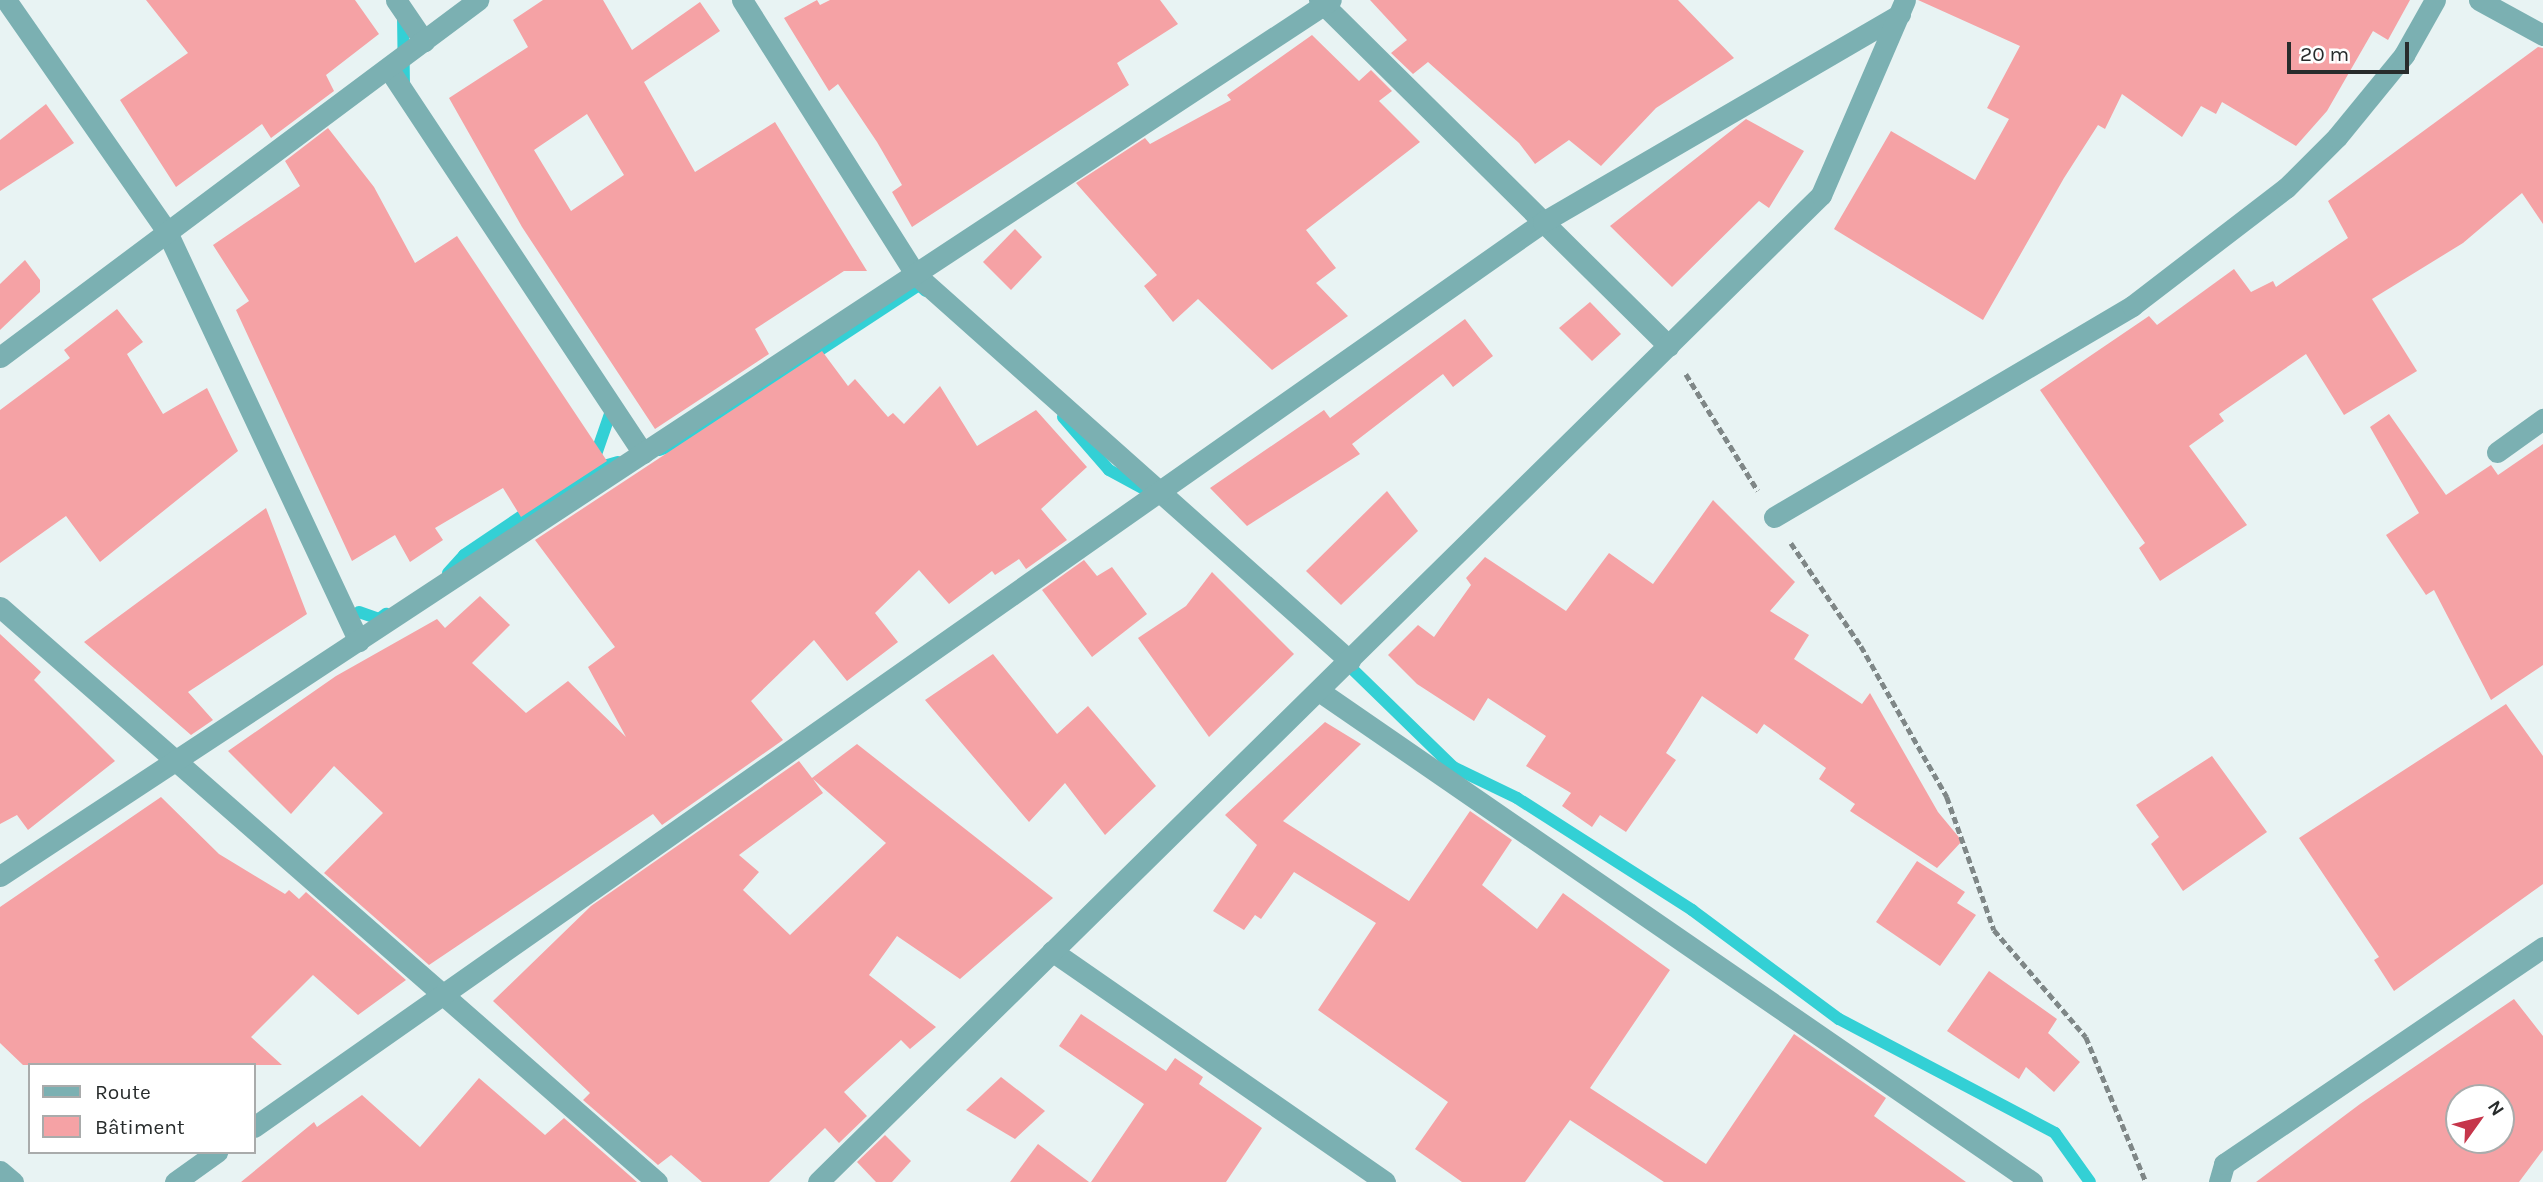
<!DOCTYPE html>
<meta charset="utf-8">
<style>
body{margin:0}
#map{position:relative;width:2543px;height:1182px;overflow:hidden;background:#e8f3f3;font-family:Karla,sans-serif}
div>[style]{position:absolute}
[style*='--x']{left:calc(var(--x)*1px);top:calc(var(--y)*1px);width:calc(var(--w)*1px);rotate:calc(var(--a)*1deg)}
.stream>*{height:12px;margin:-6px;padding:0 6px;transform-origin:6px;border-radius:6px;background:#33d0d5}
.building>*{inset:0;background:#f5a2a5}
.path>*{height:4.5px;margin-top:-2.25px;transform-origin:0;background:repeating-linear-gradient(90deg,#7f8787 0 7px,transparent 0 10.5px)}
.minor>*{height:21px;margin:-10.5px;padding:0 10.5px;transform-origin:10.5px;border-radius:10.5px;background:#7bb0b2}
span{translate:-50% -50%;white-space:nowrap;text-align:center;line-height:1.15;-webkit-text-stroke:5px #fff;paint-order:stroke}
.legend{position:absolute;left:28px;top:1063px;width:228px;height:91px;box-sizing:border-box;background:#fff;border:2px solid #a9abab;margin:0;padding:9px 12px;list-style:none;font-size:21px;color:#282c2c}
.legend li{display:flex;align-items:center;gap:14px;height:35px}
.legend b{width:35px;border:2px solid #a9abab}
.north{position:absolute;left:2445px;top:1084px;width:70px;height:70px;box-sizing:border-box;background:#fff;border:2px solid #a9abab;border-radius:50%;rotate:56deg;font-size:19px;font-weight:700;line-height:28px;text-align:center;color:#282c2c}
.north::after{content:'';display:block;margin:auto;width:24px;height:32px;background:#c6364b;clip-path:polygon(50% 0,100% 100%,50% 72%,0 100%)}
.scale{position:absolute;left:2287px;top:42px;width:122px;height:32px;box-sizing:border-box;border:4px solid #282c2c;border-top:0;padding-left:9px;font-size:21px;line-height:24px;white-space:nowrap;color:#282c2c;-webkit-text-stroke:5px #fff;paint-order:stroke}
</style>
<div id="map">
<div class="stream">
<div style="--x:403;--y:15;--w:73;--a:89.2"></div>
<div style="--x:1063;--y:417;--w:70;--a:49"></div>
<div style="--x:1109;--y:470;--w:44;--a:28.3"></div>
<div style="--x:659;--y:450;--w:19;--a:-18"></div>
<div style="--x:677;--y:444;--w:290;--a:-33.3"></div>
<div style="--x:919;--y:285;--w:9;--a:41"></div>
<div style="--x:593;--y:463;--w:58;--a:-70.9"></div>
<div style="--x:448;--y:573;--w:24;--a:-48"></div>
<div style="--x:464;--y:555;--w:152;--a:-34"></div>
<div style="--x:590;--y:470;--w:29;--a:-16"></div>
<div style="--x:359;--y:612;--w:21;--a:19"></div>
<div style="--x:379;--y:619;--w:9;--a:-36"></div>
<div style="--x:1343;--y:660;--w:153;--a:44.2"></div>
<div style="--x:1453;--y:767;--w:71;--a:25.8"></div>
<div style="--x:1517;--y:798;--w:208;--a:32.6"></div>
<div style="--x:1692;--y:910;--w:183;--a:36.6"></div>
<div style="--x:1839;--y:1019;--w:244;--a:27.8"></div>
<div style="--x:2055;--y:1133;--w:60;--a:54.5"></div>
</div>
<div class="building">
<div style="clip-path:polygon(146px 0,355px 0,379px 34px,326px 75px,334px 91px,271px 138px,262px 124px,176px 187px,120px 100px,188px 53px)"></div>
<div style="clip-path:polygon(evenodd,543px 0,603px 0,632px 50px,700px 2px,720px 31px,644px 82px,695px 172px,775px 122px,867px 271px,844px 271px,755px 329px,769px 354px,655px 429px,522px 227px,449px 98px,528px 47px,513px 20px,543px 0,587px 114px,624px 175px,571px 211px,534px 150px,587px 114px)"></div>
<div style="clip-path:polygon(817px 0,820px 5px,830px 0,1160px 0,1178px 24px,1117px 63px,1129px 85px,912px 227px,892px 192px,902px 185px,877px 142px,838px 84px,829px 91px,784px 18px)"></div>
<div style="clip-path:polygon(1370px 0,1678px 0,1734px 58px,1656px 108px,1601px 166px,1569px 140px,1535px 164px,1519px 143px,1428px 62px,1413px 74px,1391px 53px,1407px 40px)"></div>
<div style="clip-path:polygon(1918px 0,2410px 0,2388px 40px,2373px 31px,2327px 111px,2296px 146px,2222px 102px,2216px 114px,2201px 106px,2182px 137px,2122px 94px,2105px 129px,2098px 125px,2064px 178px,1983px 320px,1834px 229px,1891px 131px,1975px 180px,2009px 119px,1987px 108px,2020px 46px)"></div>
<div style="clip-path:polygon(1312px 35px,1359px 81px,1371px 70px,1392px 91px,1379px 101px,1420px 142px,1306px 230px,1336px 268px,1316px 283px,1348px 316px,1272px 370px,1198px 299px,1173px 322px,1144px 286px,1157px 275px,1076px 183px,1145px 138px,1150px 144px,1231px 100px,1227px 95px)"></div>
<div style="clip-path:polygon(2538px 47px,2543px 48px,2543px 224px,2522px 193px,2463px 243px,2372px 299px,2417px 371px,2344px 415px,2306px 354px,2219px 414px,2224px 421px,2189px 446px,2247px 525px,2160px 581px,2139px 548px,2145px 543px,2040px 390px,2149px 316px,2157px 325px,2234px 269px,2251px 292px,2273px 281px,2276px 287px,2348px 238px,2328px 201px)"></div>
<div style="clip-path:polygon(46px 104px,74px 143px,0 191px,0 140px)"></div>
<div style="clip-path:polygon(1746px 119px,1804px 151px,1769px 208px,1759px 201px,1672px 287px,1610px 226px)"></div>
<div style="clip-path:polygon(328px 128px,374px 187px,415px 263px,457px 236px,607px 461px,521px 517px,503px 488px,435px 528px,443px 540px,410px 562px,395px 535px,352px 561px,236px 310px,249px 301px,213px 245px,300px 186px,285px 161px)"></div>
<div style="clip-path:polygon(1015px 229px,1042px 257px,1011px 290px,983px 262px)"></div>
<div style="clip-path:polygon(25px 260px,40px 280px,40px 292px,0 330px,0 284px)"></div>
<div style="clip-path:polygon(1590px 302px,1621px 334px,1592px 361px,1559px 328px)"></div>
<div style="clip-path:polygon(117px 309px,143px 342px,127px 354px,163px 414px,207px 388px,238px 451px,100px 562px,66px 516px,0 563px,0 410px,70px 358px,64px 350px)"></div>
<div style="clip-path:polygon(1465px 319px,1493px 356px,1453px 387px,1443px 374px,1352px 444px,1360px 454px,1247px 526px,1210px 488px,1324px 410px,1330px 418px)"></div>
<div style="clip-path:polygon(822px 351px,848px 386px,855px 379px,888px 417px,893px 413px,904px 424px,940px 386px,977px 446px,1036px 410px,1087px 467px,1041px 509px,1067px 540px,1026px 569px,1019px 559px,995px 575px,992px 571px,949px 604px,919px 570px,875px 613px,898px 642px,847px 681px,814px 640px,751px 701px,783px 740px,662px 825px,653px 814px,429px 965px,324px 873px,383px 813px,334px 766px,291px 814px,228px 751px,336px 676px,437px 619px,445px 628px,480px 596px,510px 625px,472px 663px,526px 713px,568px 681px,626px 737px,588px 667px,615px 647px,535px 540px)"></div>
<div style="clip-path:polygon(2389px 414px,2446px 495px,2491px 465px,2498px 475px,2543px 444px,2543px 665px,2491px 700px,2434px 590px,2426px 595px,2386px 535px,2419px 513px,2370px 427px)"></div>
<div style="clip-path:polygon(1387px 491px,1418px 531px,1341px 605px,1306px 571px)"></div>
<div style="clip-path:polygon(1713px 500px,1795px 582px,1770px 611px,1809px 635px,1794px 659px,1862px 704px,1870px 693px,1938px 812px,1962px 841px,1937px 868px,1850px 811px,1855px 804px,1819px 779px,1826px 768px,1764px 724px,1757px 734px,1702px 696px,1666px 753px,1676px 760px,1626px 832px,1600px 815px,1592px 827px,1562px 806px,1571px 793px,1526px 766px,1546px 736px,1488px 698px,1474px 721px,1417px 684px,1388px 655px,1418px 625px,1434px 637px,1471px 585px,1466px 578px,1485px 557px,1566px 611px,1609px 553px,1653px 584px)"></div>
<div style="clip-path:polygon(266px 508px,307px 614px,188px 692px,213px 720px,191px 735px,84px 642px)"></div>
<div style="clip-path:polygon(1084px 560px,1097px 576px,1112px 567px,1147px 614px,1092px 657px,1042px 590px)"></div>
<div style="clip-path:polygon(1212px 572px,1294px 654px,1209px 737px,1138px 638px,1186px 606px)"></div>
<div style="clip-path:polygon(0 634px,41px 672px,34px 680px,115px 761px,28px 830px,17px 815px,0 824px)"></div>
<div style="clip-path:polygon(993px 654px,1057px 734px,1088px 706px,1156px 786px,1105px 835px,1065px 783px,1029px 822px,925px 700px)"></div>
<div style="clip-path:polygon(2506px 704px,2543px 756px,2543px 884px,2394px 991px,2374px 960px,2379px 957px,2299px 838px)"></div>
<div style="clip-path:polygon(1325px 722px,1361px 744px,1283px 821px,1409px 901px,1470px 811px,1512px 840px,1482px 885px,1537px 929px,1563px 893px,1670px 970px,1590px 1088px,1706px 1164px,1794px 1034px,1886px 1098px,1874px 1116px,1966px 1182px,1664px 1182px,1570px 1120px,1525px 1182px,1462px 1182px,1415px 1149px,1448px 1102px,1318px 1010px,1376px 923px,1294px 872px,1261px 919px,1255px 915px,1244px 930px,1213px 911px,1257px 845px,1225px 815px)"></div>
<div style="clip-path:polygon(evenodd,857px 744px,1053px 898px,960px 979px,897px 936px,869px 975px,936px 1027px,910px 1049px,901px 1040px,844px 1092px,867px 1116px,839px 1143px,825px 1128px,769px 1182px,702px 1182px,671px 1155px,658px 1165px,583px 1100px,590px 1093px,493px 1001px,591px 906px,799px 761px,812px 778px,857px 744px,813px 779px,886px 843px,790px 935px,743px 890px,759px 872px,739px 855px,823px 793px,813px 779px)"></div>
<div style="clip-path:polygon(2212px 756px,2267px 832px,2183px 891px,2151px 844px,2159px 837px,2136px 805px)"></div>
<div style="clip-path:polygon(161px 797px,219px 854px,285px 894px,289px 890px,299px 899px,306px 892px,406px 980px,358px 1015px,313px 975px,251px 1037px,282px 1065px,23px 1065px,0 1043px,0 907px)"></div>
<div style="clip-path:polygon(1917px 861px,1965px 892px,1957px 903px,1976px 915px,1940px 966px,1876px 922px)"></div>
<div style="clip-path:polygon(1989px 971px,2057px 1019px,2048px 1033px,2080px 1062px,2054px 1092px,2026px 1067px,2019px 1079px,1947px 1031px)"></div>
<div style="clip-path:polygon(evenodd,2514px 999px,2543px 1036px,2543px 1150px,2519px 1182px,2256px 1182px,2360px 1104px,2514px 999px,2459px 1098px,2501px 1098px,2501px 1140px,2459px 1140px,2459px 1098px)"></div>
<div style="clip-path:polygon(1081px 1014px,1166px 1071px,1175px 1058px,1203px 1077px,1199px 1084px,1262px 1128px,1226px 1182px,1091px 1182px,1144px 1104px,1059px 1046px)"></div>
<div style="clip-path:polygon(1001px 1077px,1045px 1111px,1015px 1139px,966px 1110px)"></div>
<div style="clip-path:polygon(479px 1078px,545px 1135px,564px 1118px,637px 1182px,241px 1182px,314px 1122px,317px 1127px,362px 1095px,420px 1147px)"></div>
<div style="clip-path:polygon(885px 1135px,911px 1161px,892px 1182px,876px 1182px,857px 1162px)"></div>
<div style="clip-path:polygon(1038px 1144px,1089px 1182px,1010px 1182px)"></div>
</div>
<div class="path">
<div style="--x:1686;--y:374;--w:137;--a:58.4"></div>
<div style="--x:1791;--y:543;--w:125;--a:55.8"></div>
<div style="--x:1861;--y:646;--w:174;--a:60.3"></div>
<div style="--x:1947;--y:797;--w:141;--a:70.5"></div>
<div style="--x:1994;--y:930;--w:141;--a:49.3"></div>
<div style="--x:2086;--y:1037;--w:157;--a:67.5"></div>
</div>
<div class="minor">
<div style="--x:6;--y:0;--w:282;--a:55.2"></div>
<div style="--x:167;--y:232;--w:452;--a:64.9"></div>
<div style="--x:396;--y:0;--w:50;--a:55.7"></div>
<div style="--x:742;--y:0;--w:324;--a:57.7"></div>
<div style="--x:915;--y:274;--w:582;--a:41.66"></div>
<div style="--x:1319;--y:0;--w:492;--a:44.7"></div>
<div style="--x:2479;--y:0;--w:73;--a:28.7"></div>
<div style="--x:388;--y:68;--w:462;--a:56.5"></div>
<div style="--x:0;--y:357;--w:597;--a:-36.75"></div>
<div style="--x:2497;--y:452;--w:57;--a:-35.7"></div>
<div style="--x:1774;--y:517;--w:416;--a:-30.5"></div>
<div style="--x:2132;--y:306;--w:194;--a:-37.5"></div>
<div style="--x:2286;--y:188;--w:72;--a:-45"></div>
<div style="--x:2337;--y:137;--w:106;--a:-50.7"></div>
<div style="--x:2404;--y:55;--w:63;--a:-60.6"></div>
<div style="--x:0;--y:607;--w:873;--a:41.19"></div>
<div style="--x:1319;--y:691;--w:866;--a:34.55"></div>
<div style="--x:0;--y:876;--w:1593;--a:-33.35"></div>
<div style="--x:1052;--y:951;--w:405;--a:34.7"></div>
<div style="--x:254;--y:1127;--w:1575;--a:-35.07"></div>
<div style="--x:1543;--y:222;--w:413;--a:-30.2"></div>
<div style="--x:0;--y:1171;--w:17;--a:40"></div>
<div style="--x:175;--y:1182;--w:52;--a:-35.5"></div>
<div style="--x:818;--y:1182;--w:1407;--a:-44.54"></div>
<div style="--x:1821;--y:195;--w:212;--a:-66.7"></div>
<div style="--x:2219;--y:1182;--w:19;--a:-74"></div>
<div style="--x:2224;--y:1164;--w:386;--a:-34.2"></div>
</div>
<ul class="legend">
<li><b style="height:9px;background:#7bb0b2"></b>Route</li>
<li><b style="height:19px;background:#f5a2a5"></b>Bâtiment</li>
</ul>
<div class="north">N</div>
<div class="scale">20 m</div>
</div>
